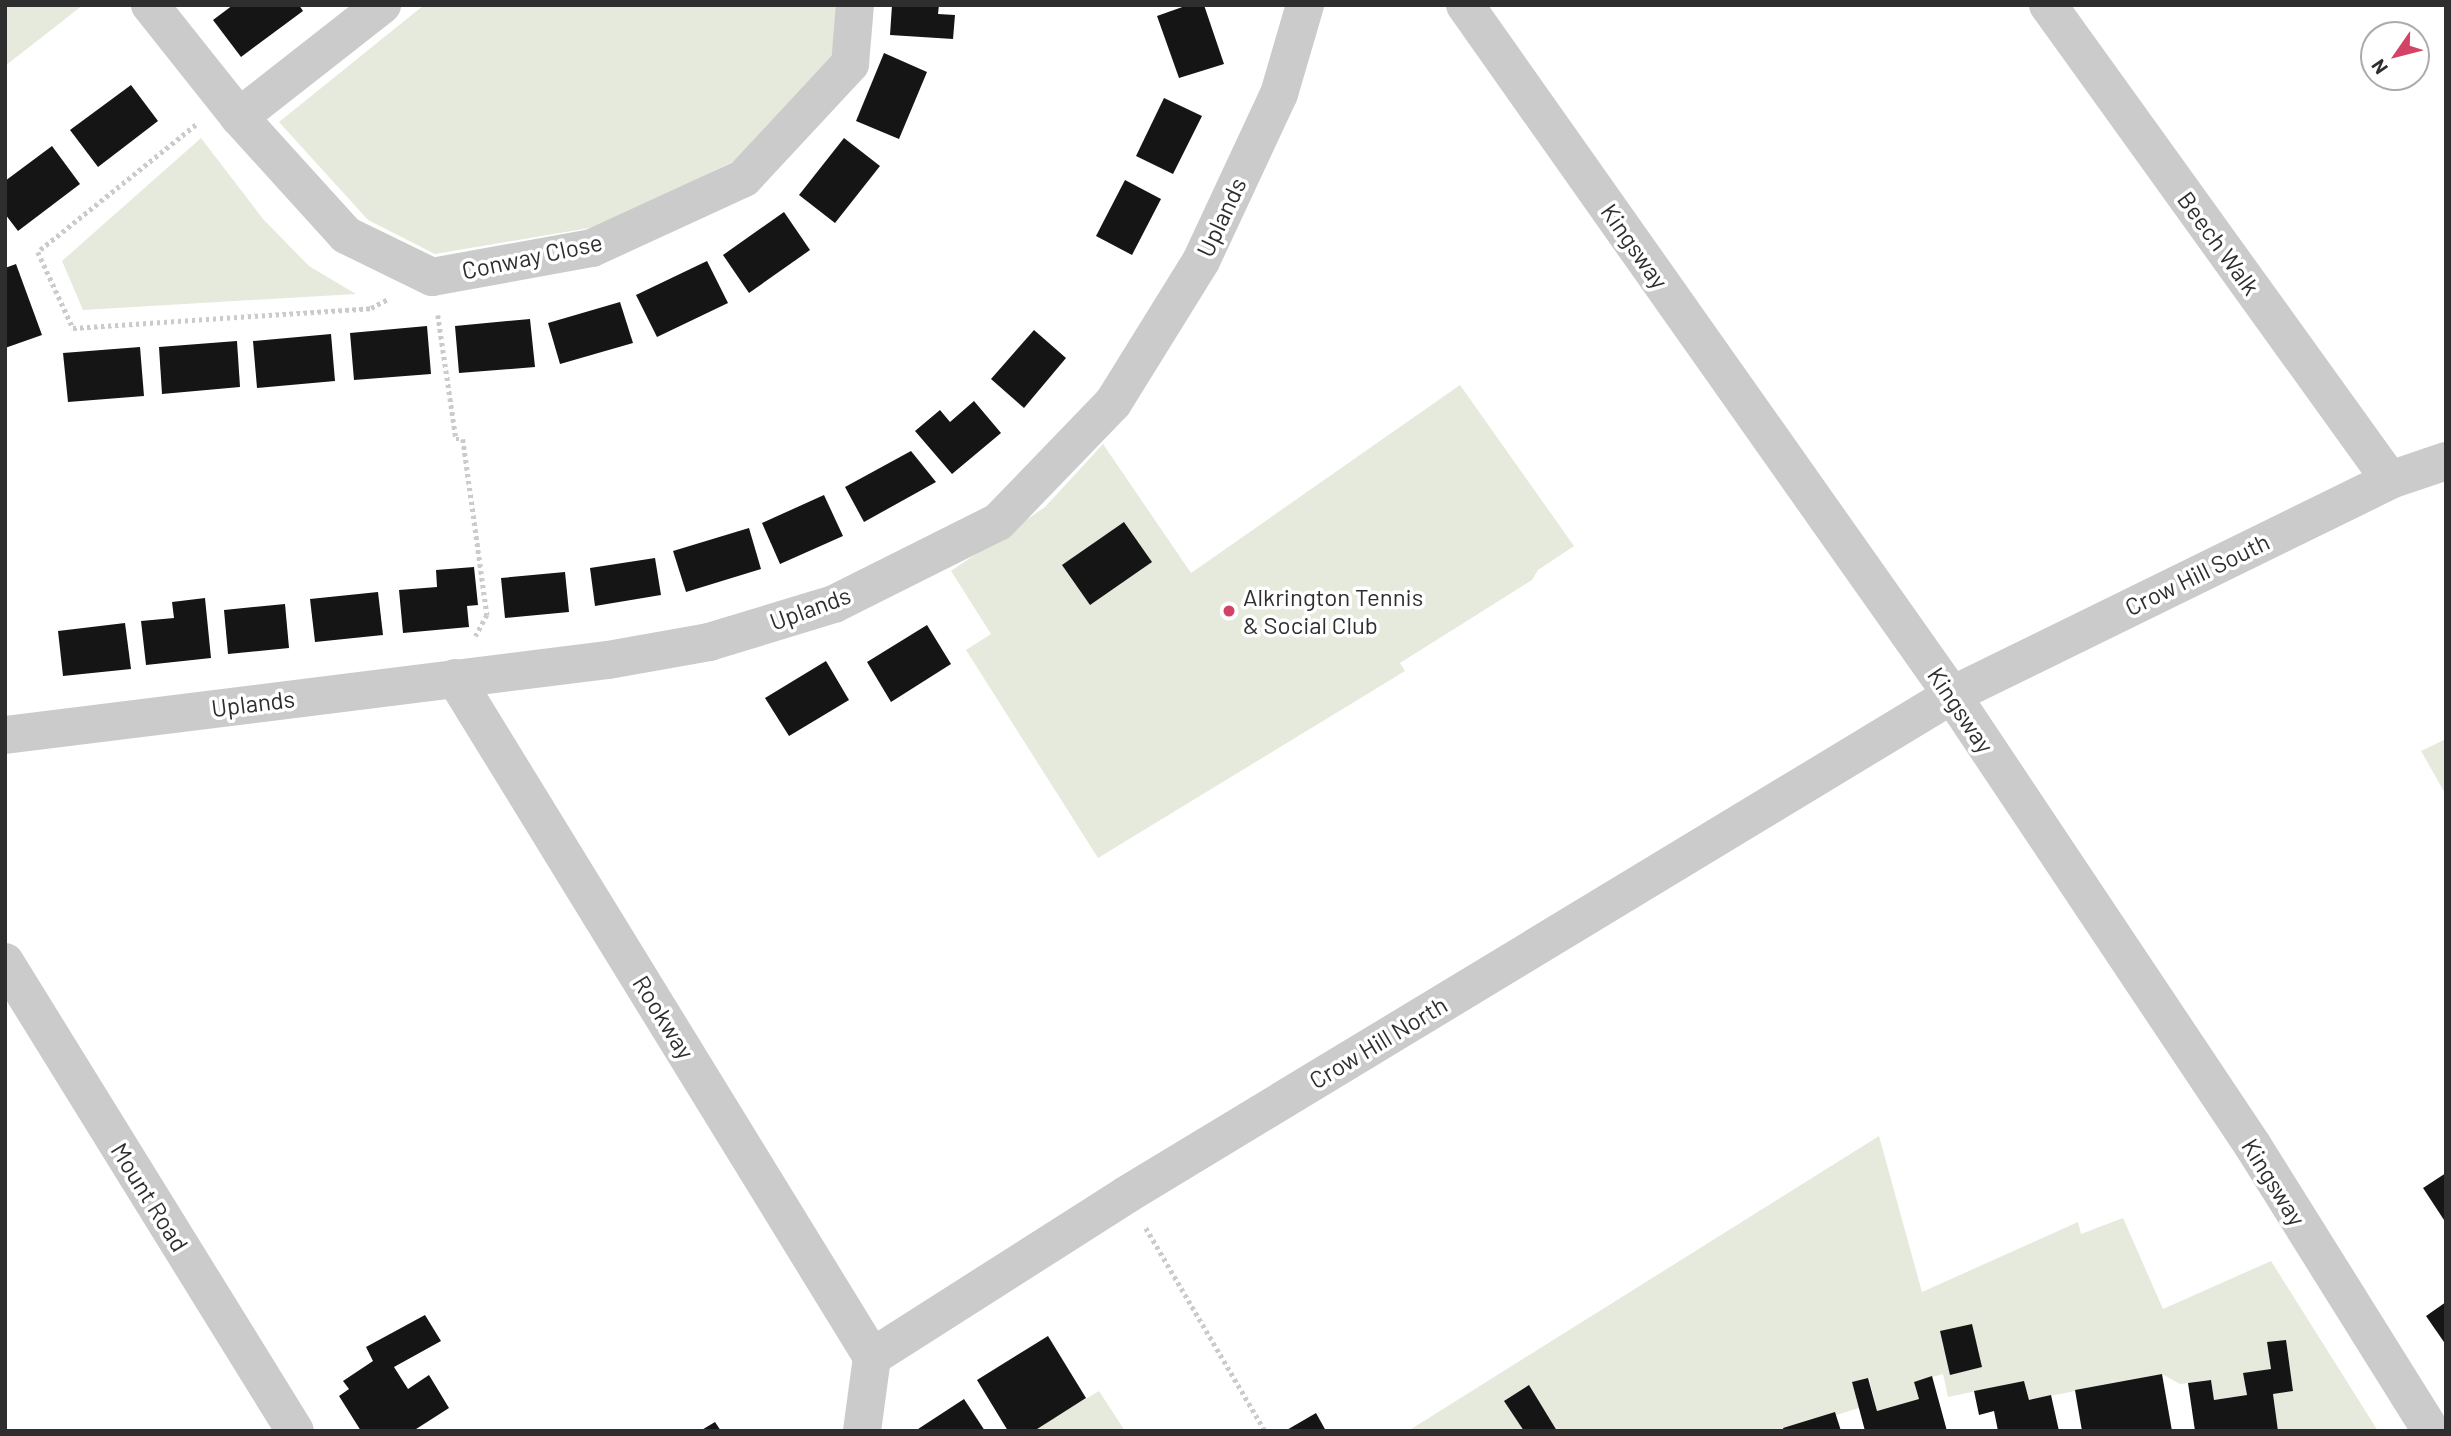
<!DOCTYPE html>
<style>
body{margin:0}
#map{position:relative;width:2451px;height:1436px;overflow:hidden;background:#fff;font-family:Barlow,sans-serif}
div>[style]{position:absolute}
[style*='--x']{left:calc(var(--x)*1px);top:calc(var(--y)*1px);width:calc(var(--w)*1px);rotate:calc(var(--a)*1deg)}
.green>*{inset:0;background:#e6eadd}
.building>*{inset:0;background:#151515}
.path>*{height:4.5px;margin-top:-2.25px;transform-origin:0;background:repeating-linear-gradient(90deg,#cbcbcb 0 3.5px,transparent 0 7px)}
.minor>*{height:38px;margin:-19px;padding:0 19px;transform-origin:19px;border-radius:19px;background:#cbcbcb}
.tertiary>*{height:38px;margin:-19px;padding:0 19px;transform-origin:19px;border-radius:19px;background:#cbcbcb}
.dots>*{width:19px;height:19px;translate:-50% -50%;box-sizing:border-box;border:4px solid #fff;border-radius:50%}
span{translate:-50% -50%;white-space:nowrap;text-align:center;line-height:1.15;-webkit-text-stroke:7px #fff;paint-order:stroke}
.street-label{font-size:24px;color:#2e2e2e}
.poi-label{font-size:24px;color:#2e2e2e}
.left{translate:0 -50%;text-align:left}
.frame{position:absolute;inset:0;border:7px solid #2e2e2e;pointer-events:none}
.north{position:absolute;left:2360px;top:21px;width:70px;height:70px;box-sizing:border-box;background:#fff;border:2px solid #ababab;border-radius:50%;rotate:235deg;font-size:19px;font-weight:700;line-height:28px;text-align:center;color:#2e2e2e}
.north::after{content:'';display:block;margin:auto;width:24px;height:32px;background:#d24365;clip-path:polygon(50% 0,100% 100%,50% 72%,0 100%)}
</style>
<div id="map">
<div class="green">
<div style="clip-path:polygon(5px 5px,83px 5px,5px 66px)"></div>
<div style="clip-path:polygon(424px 5px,837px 5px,831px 61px,757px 150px,601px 226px,435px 254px,368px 220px,279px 122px)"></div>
<div style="clip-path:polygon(201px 138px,263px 219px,309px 266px,356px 294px,83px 310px,62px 261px)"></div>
<div style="clip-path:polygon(1460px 385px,1574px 546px,1538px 570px,1532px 580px,1400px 663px,1405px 671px,1098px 858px,966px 650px,991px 634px,951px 571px,1045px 507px,1103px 444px,1191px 573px)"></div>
<div style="clip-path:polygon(2446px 739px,2446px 795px,2421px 751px)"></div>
<div style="clip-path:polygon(1879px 1136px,1922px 1292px,2078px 1222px,2081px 1234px,2123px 1218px,2163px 1309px,2271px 1261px,2378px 1431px,2278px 1431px,2273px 1394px,2293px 1390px,2286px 1342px,2271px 1369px,2243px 1373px,2247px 1395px,2214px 1400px,2211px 1380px,2180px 1384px,2162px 1374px,2029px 1400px,2024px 1381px,1948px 1397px,1943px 1374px,1914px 1382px,1919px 1399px,1877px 1411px,1869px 1378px,1852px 1382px,1859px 1408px,1784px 1431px,1408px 1431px)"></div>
<div style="clip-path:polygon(1099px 1391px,1125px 1431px,1034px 1431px,1049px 1421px)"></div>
</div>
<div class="building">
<div style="clip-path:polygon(233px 5px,299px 5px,303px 11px,241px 57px,213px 20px)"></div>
<div style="clip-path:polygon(892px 5px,939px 5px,938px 14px,955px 15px,953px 39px,890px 35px)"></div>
<div style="clip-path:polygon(1188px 5px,1204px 5px,1224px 64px,1179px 78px,1157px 16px)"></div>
<div style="clip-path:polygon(884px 53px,927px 72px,899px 139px,856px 121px)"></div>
<div style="clip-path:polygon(131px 85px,158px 121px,98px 167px,70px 130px)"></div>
<div style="clip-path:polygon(1164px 98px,1202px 116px,1173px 174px,1136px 156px)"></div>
<div style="clip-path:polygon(844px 138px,880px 166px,835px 223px,799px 195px)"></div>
<div style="clip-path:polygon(52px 146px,80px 184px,18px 231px,5px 214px,5px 181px)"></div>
<div style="clip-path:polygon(1125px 180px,1161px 199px,1132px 255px,1096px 236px)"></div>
<div style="clip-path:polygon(784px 212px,810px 250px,749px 293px,723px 255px)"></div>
<div style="clip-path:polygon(707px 261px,728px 303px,657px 337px,636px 295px)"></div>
<div style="clip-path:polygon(16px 264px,42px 335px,5px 348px,5px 268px)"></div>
<div style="clip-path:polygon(620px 302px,633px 343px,560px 364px,548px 323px)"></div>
<div style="clip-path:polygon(530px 319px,535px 367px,459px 373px,455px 326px)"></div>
<div style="clip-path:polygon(427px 326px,431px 374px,354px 380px,350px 333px)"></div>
<div style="clip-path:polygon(1034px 330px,1066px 358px,1024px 408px,991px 379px)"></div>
<div style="clip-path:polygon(331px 334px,335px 381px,257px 388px,253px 341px)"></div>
<div style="clip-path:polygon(237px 341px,240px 387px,162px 394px,159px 347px)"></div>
<div style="clip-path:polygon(140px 347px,144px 396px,68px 402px,63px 353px)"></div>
<div style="clip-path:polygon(974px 401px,1001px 433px,952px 474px,915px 431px,940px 410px,950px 422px)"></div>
<div style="clip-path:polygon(911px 451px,936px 482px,864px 522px,845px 487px)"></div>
<div style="clip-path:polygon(824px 495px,843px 536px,780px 564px,762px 523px)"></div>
<div style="clip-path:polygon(1124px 522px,1152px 562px,1090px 605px,1062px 565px)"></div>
<div style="clip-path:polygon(749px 528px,761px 569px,686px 592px,673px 551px)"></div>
<div style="clip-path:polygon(655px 558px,661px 595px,595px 606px,590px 568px)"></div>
<div style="clip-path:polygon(474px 567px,478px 605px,467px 606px,469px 627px,403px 633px,399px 590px,437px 587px,436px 570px)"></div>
<div style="clip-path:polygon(565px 572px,569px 612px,505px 618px,501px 578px)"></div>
<div style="clip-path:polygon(378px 592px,383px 635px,315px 642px,310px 599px)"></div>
<div style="clip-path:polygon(205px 598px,211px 658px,146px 665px,141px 621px,174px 618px,172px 602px)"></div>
<div style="clip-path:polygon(285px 604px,289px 648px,228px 654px,224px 610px)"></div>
<div style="clip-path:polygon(125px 623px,131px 669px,63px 676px,58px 631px)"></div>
<div style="clip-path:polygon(927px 625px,951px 664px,891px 702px,867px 662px)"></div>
<div style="clip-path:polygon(826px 661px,849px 700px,789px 736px,765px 698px)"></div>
<div style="clip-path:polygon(2446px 1173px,2446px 1223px,2423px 1188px)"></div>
<div style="clip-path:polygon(2446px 1302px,2446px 1345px,2426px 1316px)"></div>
<div style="clip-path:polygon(425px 1315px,441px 1341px,394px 1367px,408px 1389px,429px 1375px,449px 1408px,413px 1431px,361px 1431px,339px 1396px,349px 1389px,343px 1381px,373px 1361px,366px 1347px)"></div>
<div style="clip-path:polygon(1972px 1324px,1982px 1367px,1950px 1375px,1940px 1331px)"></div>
<div style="clip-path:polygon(1048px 1336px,1086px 1398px,1034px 1431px,1008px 1431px,977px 1380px)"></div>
<div style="clip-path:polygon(2286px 1340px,2293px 1391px,2273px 1394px,2278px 1431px,2195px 1431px,2188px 1383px,2211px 1380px,2214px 1400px,2247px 1395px,2243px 1373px,2271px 1369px,2267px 1342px)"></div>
<div style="clip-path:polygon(2162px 1374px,2172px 1431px,2082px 1431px,2075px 1390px)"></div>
<div style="clip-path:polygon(1932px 1376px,1947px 1431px,1865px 1431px,1852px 1382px,1868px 1378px,1877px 1411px,1919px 1399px,1914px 1382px)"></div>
<div style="clip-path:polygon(2024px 1381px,2029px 1400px,2051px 1395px,2059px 1431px,1998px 1431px,1994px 1411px,1979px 1415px,1974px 1391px)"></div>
<div style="clip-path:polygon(1529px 1385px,1557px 1431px,1524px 1431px,1504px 1401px)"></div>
<div style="clip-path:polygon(964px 1399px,985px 1431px,915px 1431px)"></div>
<div style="clip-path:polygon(1835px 1412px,1841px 1431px,1784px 1431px,1783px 1428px)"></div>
<div style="clip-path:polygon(1316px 1413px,1326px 1431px,1285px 1431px)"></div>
<div style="clip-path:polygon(715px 1422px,721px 1431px,700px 1431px)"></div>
</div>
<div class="path">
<div style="--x:196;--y:125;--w:203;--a:141.2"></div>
<div style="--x:38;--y:252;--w:84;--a:65.3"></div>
<div style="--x:73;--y:328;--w:299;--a:-3.8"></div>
<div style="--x:371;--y:308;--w:21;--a:-28"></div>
<div style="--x:438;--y:315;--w:125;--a:81.7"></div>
<div style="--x:456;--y:439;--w:7;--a:0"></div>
<div style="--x:463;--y:439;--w:178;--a:82.2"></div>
<div style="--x:487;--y:615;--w:24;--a:118"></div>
<div style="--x:1146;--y:1228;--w:235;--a:59.6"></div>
</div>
<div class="minor">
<div style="--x:150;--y:5;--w:143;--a:51.5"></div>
<div style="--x:239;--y:117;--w:159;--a:47.8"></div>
<div style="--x:346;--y:235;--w:96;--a:26"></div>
<div style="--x:432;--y:277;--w:163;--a:-10.3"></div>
<div style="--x:592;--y:248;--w:167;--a:-24.7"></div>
<div style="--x:744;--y:178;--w:156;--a:-47.1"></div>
<div style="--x:850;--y:64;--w:59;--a:-85.2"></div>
<div style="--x:2048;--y:5;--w:585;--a:54.25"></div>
<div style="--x:239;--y:117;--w:182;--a:-38.1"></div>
<div style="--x:455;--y:678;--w:797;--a:58.44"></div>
<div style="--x:5;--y:735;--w:608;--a:-7.09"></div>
<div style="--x:608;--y:660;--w:103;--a:-10.1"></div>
<div style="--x:709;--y:642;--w:131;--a:-16.9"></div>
<div style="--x:834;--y:604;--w:183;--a:-26.6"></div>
<div style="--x:998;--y:522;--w:165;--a:-46"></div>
<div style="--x:1113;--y:403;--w:167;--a:-58.2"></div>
<div style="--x:1201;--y:261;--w:184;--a:-65"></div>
<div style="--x:1279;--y:94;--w:93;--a:-73.7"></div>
<div style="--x:872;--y:1357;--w:301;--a:-32.5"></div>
<div style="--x:1126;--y:1195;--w:966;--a:-31.19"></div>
<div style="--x:1952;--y:695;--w:488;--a:-26.1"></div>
<div style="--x:2390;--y:480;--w:59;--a:-18.7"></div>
<div style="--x:862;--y:1431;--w:75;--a:-82.3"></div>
</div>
<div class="tertiary">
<div style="--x:1465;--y:5;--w:845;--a:54.79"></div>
<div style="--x:1952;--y:695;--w:542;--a:56.28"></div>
<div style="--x:2253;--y:1146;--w:336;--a:58"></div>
<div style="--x:5;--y:962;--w:551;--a:58.27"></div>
</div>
<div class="dots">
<div style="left:1229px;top:611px;background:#d24365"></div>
</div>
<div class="street-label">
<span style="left:1221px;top:217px;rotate:-65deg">Uplands</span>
<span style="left:2219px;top:243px;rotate:54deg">Beech Walk</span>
<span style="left:1635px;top:246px;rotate:55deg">Kingsway</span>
<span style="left:532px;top:256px;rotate:-12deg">Conway Close</span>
<span style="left:2197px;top:574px;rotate:-26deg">Crow Hill South</span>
<span style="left:810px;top:608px;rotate:-20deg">Uplands</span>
<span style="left:253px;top:703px;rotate:-7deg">Uplands</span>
<span style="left:1961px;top:710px;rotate:56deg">Kingsway</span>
<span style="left:664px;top:1017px;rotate:58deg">Rookway</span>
<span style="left:1378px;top:1042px;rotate:-31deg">Crow Hill North</span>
<span style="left:2274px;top:1182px;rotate:58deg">Kingsway</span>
<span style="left:150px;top:1197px;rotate:58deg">Mount Road</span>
</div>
<div class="poi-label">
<span class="left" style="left:1243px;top:611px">Alkrington Tennis<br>&amp; Social Club</span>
</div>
<div class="frame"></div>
<div class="north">N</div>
</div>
